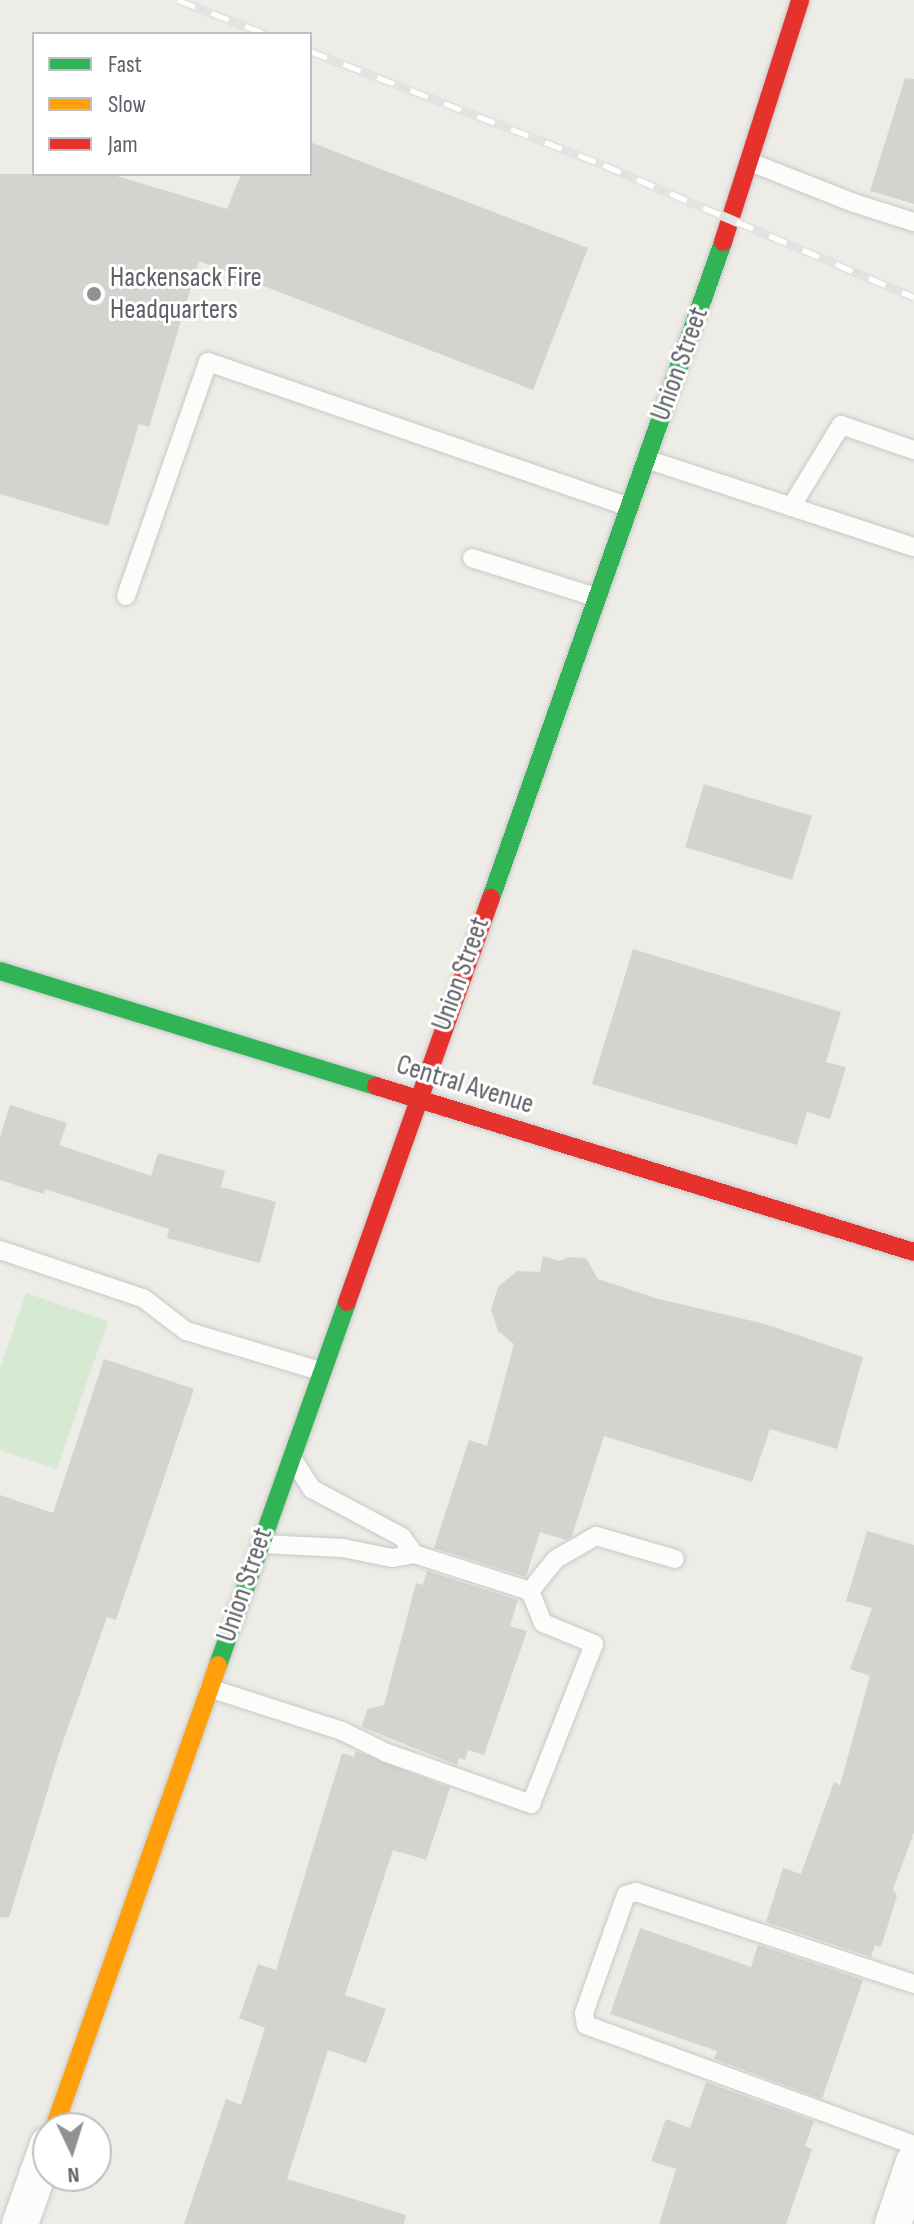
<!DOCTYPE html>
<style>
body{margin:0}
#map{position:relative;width:914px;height:2224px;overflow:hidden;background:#edece7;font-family:"Sofia Sans Condensed",sans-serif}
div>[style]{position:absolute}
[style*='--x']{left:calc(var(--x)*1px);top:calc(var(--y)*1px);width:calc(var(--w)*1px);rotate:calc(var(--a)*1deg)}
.green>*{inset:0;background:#d5e9d3}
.building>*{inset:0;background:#d3d3d0}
.roads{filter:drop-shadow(0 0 2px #c8c8c8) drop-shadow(0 0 2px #c8c8c8)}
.lane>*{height:18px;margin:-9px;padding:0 9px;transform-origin:9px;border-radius:9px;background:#fcfcfb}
.street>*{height:36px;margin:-18px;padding:0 18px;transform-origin:18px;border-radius:18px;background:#fcfcfb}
.fast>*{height:18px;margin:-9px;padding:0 9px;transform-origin:9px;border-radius:9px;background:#30b455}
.slow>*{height:18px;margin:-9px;padding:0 9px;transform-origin:9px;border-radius:9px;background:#ff9f0a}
.jam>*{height:18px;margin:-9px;padding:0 9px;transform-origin:9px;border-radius:9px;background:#e5322d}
.rail>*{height:9px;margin-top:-4.5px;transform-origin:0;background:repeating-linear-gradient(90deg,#fff 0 18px,#e3e3e3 0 36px);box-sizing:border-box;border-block:2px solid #e3e3e3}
.dots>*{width:22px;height:22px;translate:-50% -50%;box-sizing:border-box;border:4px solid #fff;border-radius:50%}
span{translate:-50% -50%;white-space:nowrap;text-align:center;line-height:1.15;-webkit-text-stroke:6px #fff;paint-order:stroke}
.poi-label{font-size:28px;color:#5d6066}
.left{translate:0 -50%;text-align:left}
.street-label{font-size:28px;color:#5d6066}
.legend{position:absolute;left:32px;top:32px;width:280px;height:144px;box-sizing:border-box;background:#fff;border:2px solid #bebfc2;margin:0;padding:10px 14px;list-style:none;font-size:24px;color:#5d6066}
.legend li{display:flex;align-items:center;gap:16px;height:40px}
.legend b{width:40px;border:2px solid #bebfc2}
.north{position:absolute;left:32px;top:2112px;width:80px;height:80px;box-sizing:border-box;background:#fff;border:2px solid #bebfc2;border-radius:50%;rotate:176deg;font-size:22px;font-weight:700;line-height:32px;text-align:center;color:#5d6066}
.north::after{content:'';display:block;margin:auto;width:28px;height:36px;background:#8f9193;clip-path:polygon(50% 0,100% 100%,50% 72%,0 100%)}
</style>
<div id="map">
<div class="green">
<div style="clip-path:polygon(26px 1293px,108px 1321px,57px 1469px,0 1450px,0 1369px)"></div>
</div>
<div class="building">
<div style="clip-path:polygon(905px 78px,914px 79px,914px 204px,870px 191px)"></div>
<div style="clip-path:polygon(310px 142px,588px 248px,533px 390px,199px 261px,149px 427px,139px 424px,108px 526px,0 494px,0 174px,110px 174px,227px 209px,241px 174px,310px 174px)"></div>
<div style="clip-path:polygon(704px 784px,812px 816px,792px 880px,685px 847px)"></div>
<div style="clip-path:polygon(633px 949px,841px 1012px,826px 1062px,846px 1067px,830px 1119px,807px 1112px,797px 1145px,592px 1084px)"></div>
<div style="clip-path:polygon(10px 1105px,67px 1123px,59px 1145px,151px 1176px,158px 1153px,225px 1171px,221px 1187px,276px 1202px,260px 1263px,167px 1238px,169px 1229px,45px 1189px,44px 1194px,0 1180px,0 1137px)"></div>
<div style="clip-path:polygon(543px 1256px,559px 1261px,570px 1257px,586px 1258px,598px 1279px,655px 1298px,765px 1324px,863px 1357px,837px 1449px,770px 1429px,752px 1482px,604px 1436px,572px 1536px,566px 1540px,540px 1532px,526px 1577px,434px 1548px,469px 1440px,487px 1446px,514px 1344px,498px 1331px,491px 1310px,498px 1287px,517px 1271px,540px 1272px)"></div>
<div style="clip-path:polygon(104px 1359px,194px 1389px,116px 1620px,107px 1617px,60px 1750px,9px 1918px,0 1917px,0 1495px,53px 1513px)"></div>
<div style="clip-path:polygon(867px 1531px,914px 1545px,914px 1832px,893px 1889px,897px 1896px,881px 1947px,875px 1945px,871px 1957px,766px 1922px,783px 1868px,801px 1874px,834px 1782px,840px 1785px,870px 1676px,850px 1669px,872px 1608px,846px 1601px)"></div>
<div style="clip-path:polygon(427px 1571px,518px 1600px,510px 1626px,527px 1631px,484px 1755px,468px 1750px,465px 1760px,459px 1758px,457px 1765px,362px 1727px,367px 1709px,384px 1705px,416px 1583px,423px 1585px)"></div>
<div style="clip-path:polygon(356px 1751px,450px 1788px,426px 1860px,393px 1850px,345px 1995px,386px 2009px,366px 2063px,328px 2050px,287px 2179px,406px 2215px,404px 2224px,184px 2224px,226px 2099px,241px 2105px,265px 2028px,239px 2018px,258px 1964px,276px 1970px,342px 1753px,354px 1757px)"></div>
<div style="clip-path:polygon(640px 1928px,751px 1967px,758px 1945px,863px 1980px,822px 2099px,714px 2059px,717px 2051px,610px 2014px)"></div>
<div style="clip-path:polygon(706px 2082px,814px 2121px,805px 2146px,812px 2149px,786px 2224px,659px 2224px,676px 2169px,651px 2161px,666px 2119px,690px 2128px)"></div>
</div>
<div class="roads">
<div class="lane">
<div style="--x:750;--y:162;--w:112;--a:21.5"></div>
<div style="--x:854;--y:203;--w:63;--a:17.6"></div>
<div style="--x:646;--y:459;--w:282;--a:18.2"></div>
<div style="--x:791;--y:507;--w:96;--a:-58.6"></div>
<div style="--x:841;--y:425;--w:77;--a:18.9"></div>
<div style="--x:472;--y:558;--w:130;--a:17.5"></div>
<div style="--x:126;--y:596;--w:248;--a:-70.7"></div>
<div style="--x:208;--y:362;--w:445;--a:19"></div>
<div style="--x:0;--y:1250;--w:151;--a:18.6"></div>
<div style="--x:143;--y:1298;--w:54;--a:37.5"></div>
<div style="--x:186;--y:1331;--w:140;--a:16.6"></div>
<div style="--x:262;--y:1544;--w:81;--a:2.8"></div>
<div style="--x:343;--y:1548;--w:50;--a:11.5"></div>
<div style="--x:392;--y:1558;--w:22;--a:-10"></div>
<div style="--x:414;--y:1554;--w:21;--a:-125"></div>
<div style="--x:402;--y:1537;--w:102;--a:-151.9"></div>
<div style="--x:312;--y:1489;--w:35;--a:-123"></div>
<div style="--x:414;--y:1554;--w:122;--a:17.7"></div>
<div style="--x:530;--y:1591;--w:41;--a:-50.9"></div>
<div style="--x:556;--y:1559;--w:46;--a:-29.9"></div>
<div style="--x:596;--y:1536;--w:82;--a:16.2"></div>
<div style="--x:209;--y:1688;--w:140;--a:17.9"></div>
<div style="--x:342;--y:1731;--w:50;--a:26.1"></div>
<div style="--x:387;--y:1753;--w:153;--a:19.5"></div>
<div style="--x:531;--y:1804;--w:172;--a:-68.5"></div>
<div style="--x:594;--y:1644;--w:55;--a:-157.6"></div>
<div style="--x:543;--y:1623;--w:35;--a:-112"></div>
<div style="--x:914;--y:1984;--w:293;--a:-161.7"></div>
<div style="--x:636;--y:1892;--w:10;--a:163"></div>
<div style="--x:626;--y:1895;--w:125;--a:109.6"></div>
<div style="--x:584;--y:2013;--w:12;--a:81"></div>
<div style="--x:586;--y:2025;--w:349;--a:20.1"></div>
</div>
<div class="street">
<div style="--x:20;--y:2224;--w:84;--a:-70.5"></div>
<div style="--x:893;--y:2224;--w:65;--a:-71.3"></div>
</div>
<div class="fast">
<div style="--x:491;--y:898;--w:696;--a:-70.52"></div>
<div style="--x:0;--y:971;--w:393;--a:17"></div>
<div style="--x:218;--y:1665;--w:385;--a:-70.4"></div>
</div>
<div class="slow">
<div style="--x:54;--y:2128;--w:491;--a:-70.5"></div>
</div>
<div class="jam">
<div style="--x:723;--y:242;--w:254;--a:-72.3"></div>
<div style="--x:376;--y:1086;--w:563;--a:17.15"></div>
<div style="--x:347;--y:1302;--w:429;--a:-70.4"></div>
</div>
</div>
<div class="rail">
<div style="--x:178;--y:0;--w:94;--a:21.1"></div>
<div style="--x:310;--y:51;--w:315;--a:21.2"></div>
<div style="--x:604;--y:165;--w:337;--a:23.1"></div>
</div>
<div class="dots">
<div style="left:94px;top:294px;background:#8f9193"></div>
</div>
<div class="poi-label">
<span class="left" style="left:110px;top:294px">Hackensack Fire<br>Headquarters</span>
</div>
<div class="street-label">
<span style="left:680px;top:364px;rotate:-70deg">Union Street</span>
<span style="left:461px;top:974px;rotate:-70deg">Union Street</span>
<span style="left:465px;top:1085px;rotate:17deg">Central Avenue</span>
<span style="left:245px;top:1585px;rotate:-71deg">Union Street</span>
</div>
<ul class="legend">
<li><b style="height:10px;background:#30b455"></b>Fast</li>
<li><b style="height:10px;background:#ff9f0a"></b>Slow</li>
<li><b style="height:10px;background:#e5322d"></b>Jam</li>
</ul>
<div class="north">N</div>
</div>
